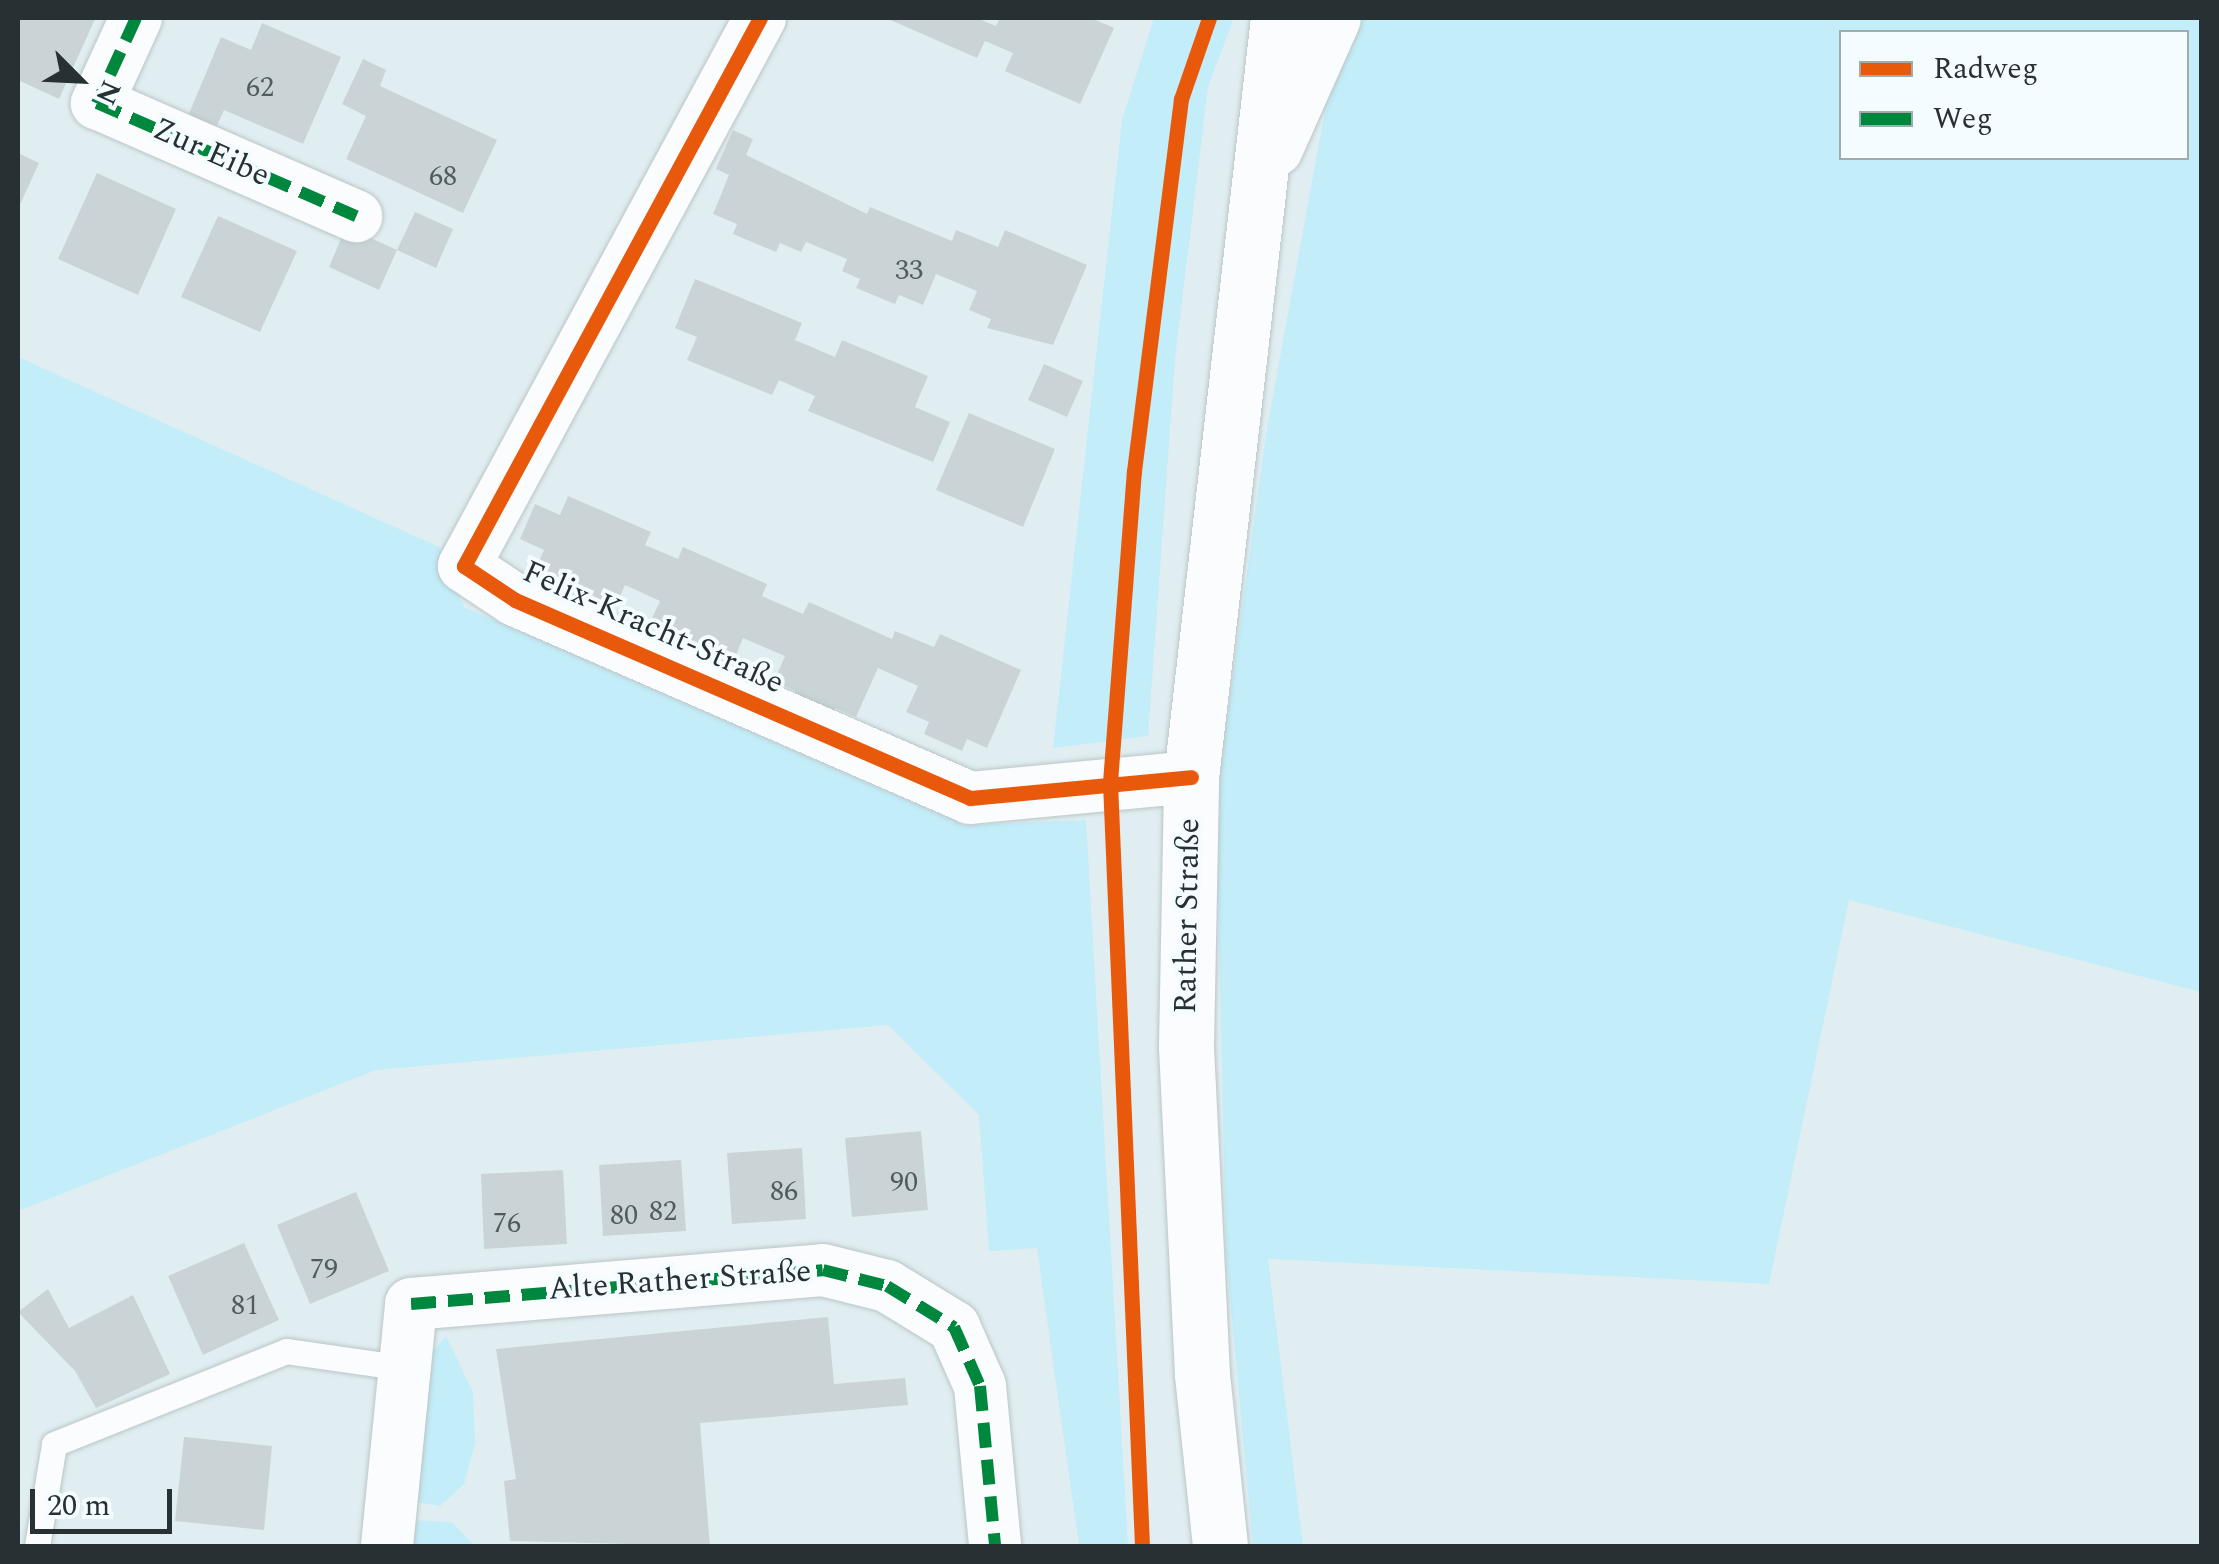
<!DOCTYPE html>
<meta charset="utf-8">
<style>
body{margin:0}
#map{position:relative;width:2219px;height:1564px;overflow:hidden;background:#e1eef1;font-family:Spectral,serif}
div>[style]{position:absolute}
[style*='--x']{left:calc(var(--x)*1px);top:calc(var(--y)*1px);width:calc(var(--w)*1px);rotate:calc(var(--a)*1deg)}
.green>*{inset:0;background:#c2edf9}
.building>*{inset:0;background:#cad4d6}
.roads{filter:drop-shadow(0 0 2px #bac5c7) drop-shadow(0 0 2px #bac5c7)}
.service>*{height:25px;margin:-12.5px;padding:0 12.5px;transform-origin:12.5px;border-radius:12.5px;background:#fafcfd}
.minor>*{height:52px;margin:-26px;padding:0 26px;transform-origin:26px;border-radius:26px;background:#fafcfd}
.secondary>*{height:55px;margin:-27.5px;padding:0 27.5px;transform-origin:27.5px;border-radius:27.5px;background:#fafcfd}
.quiet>*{height:12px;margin-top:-6px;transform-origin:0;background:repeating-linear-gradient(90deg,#00873e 0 25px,transparent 0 37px)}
.cycleway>*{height:15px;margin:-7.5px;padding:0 7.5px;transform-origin:7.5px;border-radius:7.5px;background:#e8590c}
span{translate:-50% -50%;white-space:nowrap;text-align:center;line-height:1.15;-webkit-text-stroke:8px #f3fcff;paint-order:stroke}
.number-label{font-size:28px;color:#525c5e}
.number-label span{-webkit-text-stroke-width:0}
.street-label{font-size:32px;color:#273032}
.frame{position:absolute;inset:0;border:20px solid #273032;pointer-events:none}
.legend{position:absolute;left:1839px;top:30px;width:350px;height:130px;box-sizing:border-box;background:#f3fcff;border:2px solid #a1aaad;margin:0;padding:12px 18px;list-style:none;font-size:30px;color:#273032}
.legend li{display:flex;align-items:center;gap:20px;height:50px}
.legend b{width:50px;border:2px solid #a1aaad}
.north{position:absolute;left:30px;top:30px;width:100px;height:100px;-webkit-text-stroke:8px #f3fcff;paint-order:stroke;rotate:114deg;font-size:28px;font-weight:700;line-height:40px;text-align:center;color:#273032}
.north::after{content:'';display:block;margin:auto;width:35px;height:45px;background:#273032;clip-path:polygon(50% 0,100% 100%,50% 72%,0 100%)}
.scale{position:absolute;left:30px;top:1489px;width:142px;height:45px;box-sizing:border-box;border:5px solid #273032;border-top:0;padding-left:12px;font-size:30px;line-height:35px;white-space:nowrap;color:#273032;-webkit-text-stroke:8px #f3fcff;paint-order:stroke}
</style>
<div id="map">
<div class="green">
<div style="clip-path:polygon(1154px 18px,1234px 18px,1208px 87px,1175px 359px,1148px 736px,1053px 748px,1122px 120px)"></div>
<div style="clip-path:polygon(evenodd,1357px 18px,2201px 18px,2201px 992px,1849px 900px,1769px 1284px,1268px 1259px,1303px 1546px,1253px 1546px,1226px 1253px,1216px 800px,1266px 434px,1326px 105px,1357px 18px,1842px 32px,2186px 32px,2186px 158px,1842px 158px,1842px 32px)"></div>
<div style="clip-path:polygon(18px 357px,439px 547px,464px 607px,964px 825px,1086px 820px,1128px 1546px,1079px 1546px,1037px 1248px,989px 1251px,979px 1115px,888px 1025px,376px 1070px,18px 1211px)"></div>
<div style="clip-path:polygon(446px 1336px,473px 1392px,475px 1443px,464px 1484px,440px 1506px,415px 1502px,433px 1351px)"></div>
<div style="clip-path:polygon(412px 1520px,452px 1522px,475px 1546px,409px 1546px)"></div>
</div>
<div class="building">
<div style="clip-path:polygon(18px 18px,95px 19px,59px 99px,18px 80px)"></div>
<div style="clip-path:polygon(886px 18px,976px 18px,996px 26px,1000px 18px,1091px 18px,1114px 28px,1080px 104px,1005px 71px,1013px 53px,985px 41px,977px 58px)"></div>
<div style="clip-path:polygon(262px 23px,341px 57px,303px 144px,224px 110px,216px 128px,188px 116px,221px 37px,251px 50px)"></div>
<div style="clip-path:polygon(363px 59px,386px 70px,380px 86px,497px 140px,463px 213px,346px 159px,366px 116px,342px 104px)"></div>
<div style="clip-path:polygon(733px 130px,753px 139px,746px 155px,867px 214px,870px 207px,952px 241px,956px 230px,998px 247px,1005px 230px,1087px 265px,1053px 345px,987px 328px,991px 319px,969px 310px,977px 291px,936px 274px,923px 305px,899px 295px,895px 304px,856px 288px,860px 279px,842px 271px,847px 259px,806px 242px,801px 252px,780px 243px,776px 252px,733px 234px,737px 224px,713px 214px,729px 175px,716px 169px)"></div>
<div style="clip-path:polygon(18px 153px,39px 163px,18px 209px)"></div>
<div style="clip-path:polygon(97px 173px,176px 209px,138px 295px,58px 259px)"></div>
<div style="clip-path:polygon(415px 212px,453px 229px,436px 268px,397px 250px)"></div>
<div style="clip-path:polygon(218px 216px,297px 251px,260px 332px,181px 297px)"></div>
<div style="clip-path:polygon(346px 227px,397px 250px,379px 290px,329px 267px)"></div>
<div style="clip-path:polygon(695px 279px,802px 323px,795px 340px,835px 357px,842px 340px,928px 376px,915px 407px,950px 422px,933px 462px,808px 411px,815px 396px,779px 380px,772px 395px,687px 360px,697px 337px,675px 328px)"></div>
<div style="clip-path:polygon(1044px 364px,1083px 381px,1067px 417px,1028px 400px)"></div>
<div style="clip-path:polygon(969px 413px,1055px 449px,1023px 527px,936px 490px)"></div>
<div style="clip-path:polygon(568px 496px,651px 532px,645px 545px,678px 559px,683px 547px,767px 584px,762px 596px,803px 614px,809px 602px,892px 639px,895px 631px,934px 647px,940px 634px,1021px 670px,987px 748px,967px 739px,962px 751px,924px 734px,929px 722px,906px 712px,918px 686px,878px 668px,856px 717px,835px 708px,832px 717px,792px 700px,796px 691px,774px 681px,785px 656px,743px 638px,733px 662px,712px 653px,707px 664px,666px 646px,671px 635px,649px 625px,660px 601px,625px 585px,614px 610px,589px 599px,585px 610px,544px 592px,549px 581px,533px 575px,544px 550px,520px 539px,535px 504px,560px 515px)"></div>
<div style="clip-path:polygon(921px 1131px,928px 1210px,852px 1217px,845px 1138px)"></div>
<div style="clip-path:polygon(802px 1148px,806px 1219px,732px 1224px,727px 1153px)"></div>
<div style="clip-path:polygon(681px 1160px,686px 1231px,603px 1236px,599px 1165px)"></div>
<div style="clip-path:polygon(563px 1170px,567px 1244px,484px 1249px,481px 1174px)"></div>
<div style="clip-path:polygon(356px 1192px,389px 1271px,310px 1304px,277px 1225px)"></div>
<div style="clip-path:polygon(244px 1243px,279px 1320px,203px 1355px,168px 1276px)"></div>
<div style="clip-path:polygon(48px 1289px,69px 1328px,133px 1295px,170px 1374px,96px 1408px,75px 1371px,18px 1312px)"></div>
<div style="clip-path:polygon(828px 1317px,834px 1384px,905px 1378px,908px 1405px,700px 1423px,710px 1546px,510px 1541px,504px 1481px,516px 1479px,496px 1349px)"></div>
<div style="clip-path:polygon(184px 1437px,272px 1446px,264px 1530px,175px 1521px)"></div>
</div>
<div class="roads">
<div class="service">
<div style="--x:37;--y:1546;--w:103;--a:-80.5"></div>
<div style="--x:54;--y:1444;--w:250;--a:-21.8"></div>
<div style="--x:286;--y:1351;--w:121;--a:8.1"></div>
</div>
<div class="minor">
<div style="--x:136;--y:18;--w:94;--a:114.6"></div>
<div style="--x:97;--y:103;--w:283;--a:23.6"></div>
<div style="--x:760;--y:18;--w:623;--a:118.38"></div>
<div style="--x:464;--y:566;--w:61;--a:33.7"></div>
<div style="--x:515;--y:600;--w:496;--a:23.5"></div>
<div style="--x:970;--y:798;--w:222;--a:-5.4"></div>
<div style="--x:387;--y:1546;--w:243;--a:-84.3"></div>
<div style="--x:411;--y:1304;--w:413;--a:-4.7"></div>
<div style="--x:823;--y:1270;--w:66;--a:14"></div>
<div style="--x:887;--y:1286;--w:79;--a:31.5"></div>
<div style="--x:954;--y:1327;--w:64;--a:66.2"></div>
<div style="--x:980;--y:1386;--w:161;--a:84.6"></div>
</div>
<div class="secondary">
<div style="--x:1275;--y:148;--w:142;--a:-66"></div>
<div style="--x:1220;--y:1546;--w:173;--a:-96"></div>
<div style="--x:1202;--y:1374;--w:328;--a:-92.8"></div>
<div style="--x:1186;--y:1046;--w:269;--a:-88.9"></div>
<div style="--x:1191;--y:777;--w:764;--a:-83.46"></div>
</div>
</div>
<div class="quiet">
<div style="--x:136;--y:18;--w:94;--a:114.6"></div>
<div style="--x:97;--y:103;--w:283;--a:23.6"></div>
<div style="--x:411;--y:1304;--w:413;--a:-4.7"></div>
<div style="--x:823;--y:1270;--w:66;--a:14"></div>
<div style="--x:887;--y:1286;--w:79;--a:31.5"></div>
<div style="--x:954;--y:1327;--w:64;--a:66.2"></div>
<div style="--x:980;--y:1386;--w:161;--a:84.6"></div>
</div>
<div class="cycleway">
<div style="--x:760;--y:18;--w:623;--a:118.38"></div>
<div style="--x:464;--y:566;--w:61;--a:33.7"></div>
<div style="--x:515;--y:600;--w:496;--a:23.5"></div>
<div style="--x:970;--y:798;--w:222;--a:-5.4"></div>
<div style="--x:1142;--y:1546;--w:765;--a:-92.4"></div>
<div style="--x:1110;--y:782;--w:312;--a:-85.6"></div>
<div style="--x:1134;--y:471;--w:375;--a:-82.8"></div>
<div style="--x:1181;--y:99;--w:86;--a:-70.9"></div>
</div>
<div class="number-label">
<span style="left:260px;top:88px">62</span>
<span style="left:443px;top:177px">68</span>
<span style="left:909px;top:271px">33</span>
<span style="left:904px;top:1183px">90</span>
<span style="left:784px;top:1192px">86</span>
<span style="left:663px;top:1212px">82</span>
<span style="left:624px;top:1216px">80</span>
<span style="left:507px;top:1224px">76</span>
<span style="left:324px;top:1270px">79</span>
<span style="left:245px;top:1306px">81</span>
</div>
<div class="street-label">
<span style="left:211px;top:153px;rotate:24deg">Zur Eibe</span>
<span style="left:653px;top:628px;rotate:24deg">Felix-Kracht-Straße</span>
<span style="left:1188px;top:916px;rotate:-89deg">Rather Straße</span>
<span style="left:680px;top:1281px;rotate:-4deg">Alte Rather Straße</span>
</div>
<div class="frame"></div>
<ul class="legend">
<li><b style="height:12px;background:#e8590c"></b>Radweg</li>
<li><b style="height:12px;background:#00873e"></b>Weg</li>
</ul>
<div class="north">N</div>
<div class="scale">20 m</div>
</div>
